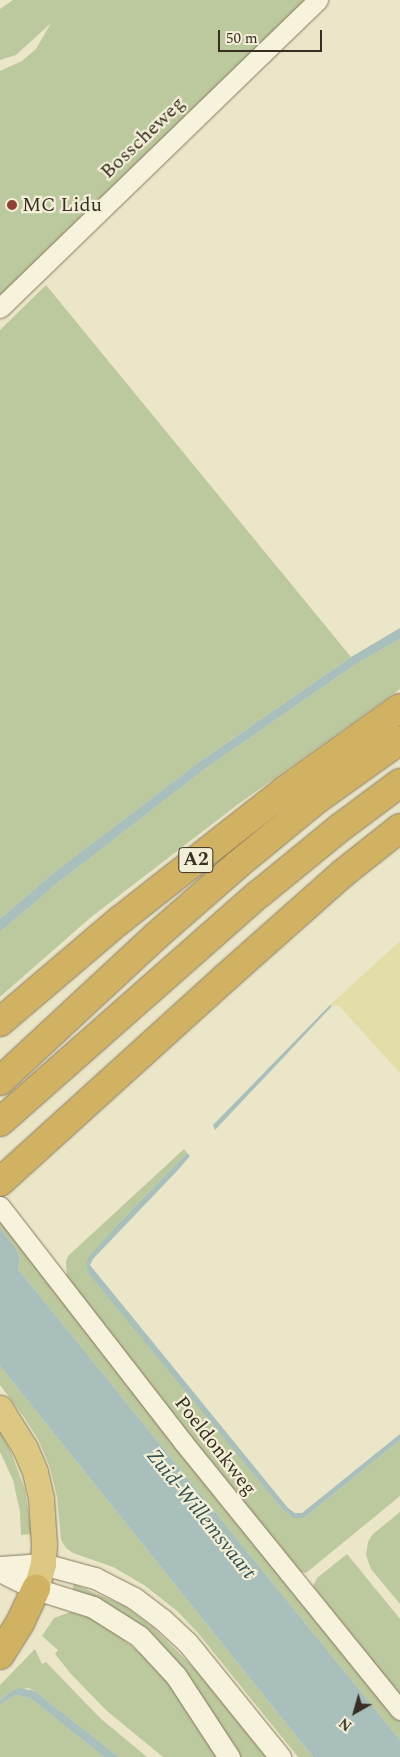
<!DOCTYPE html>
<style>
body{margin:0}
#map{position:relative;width:400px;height:1757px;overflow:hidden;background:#ebe6c8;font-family:Spectral,serif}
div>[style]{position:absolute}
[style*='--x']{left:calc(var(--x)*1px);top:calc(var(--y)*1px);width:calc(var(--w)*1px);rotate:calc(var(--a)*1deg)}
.green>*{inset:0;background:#bcc89d}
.sand>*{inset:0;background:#e3dda8}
.water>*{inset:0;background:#a9bfbc}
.roads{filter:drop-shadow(0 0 1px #85795f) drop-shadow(0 0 1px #85795f)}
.tertiary>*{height:19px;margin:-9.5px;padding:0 9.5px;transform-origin:9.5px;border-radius:9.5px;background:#f6f2db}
.secondary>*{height:21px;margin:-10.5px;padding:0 10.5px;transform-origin:10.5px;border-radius:10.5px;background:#f6f2db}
.trunk>*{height:25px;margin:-12.5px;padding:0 12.5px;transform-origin:12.5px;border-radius:12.5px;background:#ddc883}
.motorway>*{height:28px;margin:-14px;padding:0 14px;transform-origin:14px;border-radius:14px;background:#d1b162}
.dots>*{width:14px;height:14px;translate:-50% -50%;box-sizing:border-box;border:2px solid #f3efd7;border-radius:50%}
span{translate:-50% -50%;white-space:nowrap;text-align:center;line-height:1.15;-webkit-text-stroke:4.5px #f3efd7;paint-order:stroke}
.shield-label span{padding:1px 4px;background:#f3efd7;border:1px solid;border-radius:4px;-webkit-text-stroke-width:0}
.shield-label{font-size:19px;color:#372f21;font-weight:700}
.street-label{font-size:20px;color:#372f21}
.poi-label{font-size:20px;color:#372f21}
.left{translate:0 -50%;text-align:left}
.water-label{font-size:21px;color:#325255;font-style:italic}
.north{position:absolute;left:330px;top:1687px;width:50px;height:50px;-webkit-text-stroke:4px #f3efd7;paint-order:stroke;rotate:218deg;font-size:14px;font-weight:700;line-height:20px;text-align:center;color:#372f21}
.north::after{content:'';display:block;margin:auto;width:18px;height:22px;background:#372f21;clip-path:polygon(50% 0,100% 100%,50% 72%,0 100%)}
.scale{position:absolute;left:218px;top:30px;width:104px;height:22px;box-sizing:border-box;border:2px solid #372f21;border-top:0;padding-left:6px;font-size:15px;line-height:18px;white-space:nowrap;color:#372f21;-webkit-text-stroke:4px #f3efd7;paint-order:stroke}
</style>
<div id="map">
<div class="green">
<div style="clip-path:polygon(13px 0,306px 0,0 300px,0 71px,22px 61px,36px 49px,51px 23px,16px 55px,0 60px,0 9px)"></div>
<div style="clip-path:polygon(46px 285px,351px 657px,199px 762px,52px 874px,0 919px,0 330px)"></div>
<div style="clip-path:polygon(400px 639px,400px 689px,237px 805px,90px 918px,0 997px,0 932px,59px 882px,205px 769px,356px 664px)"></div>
<div style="clip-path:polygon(184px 1149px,187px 1153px,122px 1220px,86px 1265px,284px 1511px,304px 1518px,400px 1440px,400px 1496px,306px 1573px,297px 1571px,67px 1281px,66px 1261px,68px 1256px)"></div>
<div style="clip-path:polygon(0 1214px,400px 1717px,400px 1740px,18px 1269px,20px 1259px,17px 1250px,0 1228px)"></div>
<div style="clip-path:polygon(0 1366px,313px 1757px,298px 1757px,198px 1633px,177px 1611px,144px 1585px,113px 1567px,73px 1553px,66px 1548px,61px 1540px,57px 1497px,50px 1468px,39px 1441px,24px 1417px,0 1385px)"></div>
<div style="clip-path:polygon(0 1432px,11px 1452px,25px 1490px,32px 1534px,21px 1535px,20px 1512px,13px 1480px,0 1452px)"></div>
<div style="clip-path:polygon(400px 1512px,400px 1604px,371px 1569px,366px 1555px,368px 1542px,373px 1534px)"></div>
<div style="clip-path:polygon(347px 1554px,400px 1619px,400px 1696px,313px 1586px,317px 1578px)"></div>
<div style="clip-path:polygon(74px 1584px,125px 1606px,154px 1628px,196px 1670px,266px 1757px,239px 1757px,198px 1696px,72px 1591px)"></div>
<div style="clip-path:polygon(70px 1612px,89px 1617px,107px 1627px,148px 1659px,164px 1676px,218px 1757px,163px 1757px,107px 1711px,71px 1674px,55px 1654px,58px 1650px,42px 1636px,54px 1618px)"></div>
<div style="clip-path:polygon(35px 1649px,42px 1664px,46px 1662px,100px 1718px,147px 1757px,119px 1757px,35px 1691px,28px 1688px,11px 1691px,0 1700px,0 1685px)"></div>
<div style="clip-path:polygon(16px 1695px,30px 1698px,104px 1757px,0 1757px,0 1705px)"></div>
</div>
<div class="sand">
<div style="clip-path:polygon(400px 941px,400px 1073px,339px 1006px,330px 1005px)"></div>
</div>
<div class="water">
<div style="clip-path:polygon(400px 628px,400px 639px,356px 664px,205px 769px,59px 882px,0 932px,0 919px,52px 874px,199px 762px,351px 657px)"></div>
<div style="clip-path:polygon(330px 1005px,332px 1006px,215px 1130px,213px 1125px)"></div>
<div style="clip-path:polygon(187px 1153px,190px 1156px,178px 1170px,93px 1259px,90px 1265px,288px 1508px,295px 1513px,302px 1513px,400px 1434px,400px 1440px,304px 1518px,294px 1518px,284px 1511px,89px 1274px,86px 1265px,89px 1257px,122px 1220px)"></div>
<div style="clip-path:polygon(0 1228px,17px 1250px,20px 1259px,18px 1269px,400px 1740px,400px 1757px,313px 1757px,0 1366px)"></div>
<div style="clip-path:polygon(20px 1688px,35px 1691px,119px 1757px,104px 1757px,30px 1698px,16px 1695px,0 1705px,0 1700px,11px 1691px)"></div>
</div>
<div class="roads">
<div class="tertiary">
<div style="--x:0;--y:308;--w:443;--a:-44.1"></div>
<div style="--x:0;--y:1206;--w:299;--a:52.2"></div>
<div style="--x:183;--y:1442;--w:345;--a:51"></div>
</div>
<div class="secondary">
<div style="--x:0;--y:1567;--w:43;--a:-4"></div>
<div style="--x:43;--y:1564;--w:54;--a:15.1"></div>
<div style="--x:95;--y:1578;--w:44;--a:27.1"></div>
<div style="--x:134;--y:1598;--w:35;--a:37"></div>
<div style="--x:162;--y:1619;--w:34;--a:43"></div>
<div style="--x:187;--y:1642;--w:148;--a:51"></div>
<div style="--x:0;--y:1571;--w:40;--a:26.6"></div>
<div style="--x:36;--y:1589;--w:60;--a:17.5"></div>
<div style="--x:93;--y:1607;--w:54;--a:32.2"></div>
<div style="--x:139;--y:1636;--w:54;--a:47.2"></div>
<div style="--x:176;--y:1676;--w:97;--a:56.8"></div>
</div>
<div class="trunk">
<div style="--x:0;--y:1408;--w:47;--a:58"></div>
<div style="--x:25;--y:1448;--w:26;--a:67"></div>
<div style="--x:35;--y:1472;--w:27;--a:77"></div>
<div style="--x:41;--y:1498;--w:46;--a:86.3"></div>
<div style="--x:44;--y:1544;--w:20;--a:93"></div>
<div style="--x:43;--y:1564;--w:26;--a:106"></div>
</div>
<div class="motorway">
<div style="--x:0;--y:1022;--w:157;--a:-40.4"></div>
<div style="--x:120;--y:920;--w:210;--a:-38.2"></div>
<div style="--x:285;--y:790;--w:141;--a:-35.5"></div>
<div style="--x:0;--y:1081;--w:213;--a:-42.9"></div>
<div style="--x:156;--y:936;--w:108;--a:-41.2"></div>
<div style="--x:237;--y:865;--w:102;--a:-39.4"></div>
<div style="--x:316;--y:800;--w:103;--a:-35.5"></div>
<div style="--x:0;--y:1122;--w:345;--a:-41.4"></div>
<div style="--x:259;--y:894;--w:106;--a:-39.3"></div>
<div style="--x:341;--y:827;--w:74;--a:-36.7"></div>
<div style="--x:0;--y:1182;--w:304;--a:-42.2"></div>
<div style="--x:225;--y:978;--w:157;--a:-41.6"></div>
<div style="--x:342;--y:874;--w:74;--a:-38.4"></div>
<div style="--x:0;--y:1655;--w:38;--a:-58"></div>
<div style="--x:20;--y:1623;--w:38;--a:-65"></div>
</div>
</div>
<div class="dots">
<div style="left:12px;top:205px;background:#8e4235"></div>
</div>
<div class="shield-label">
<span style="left:196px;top:860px">A2</span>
</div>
<div class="street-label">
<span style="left:143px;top:138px;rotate:-44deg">Bosscheweg</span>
<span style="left:215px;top:1446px;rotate:52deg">Poeldonkweg</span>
</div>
<div class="poi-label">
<span class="left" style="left:22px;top:205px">MC Lidu</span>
</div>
<div class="water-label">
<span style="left:201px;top:1514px;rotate:51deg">Zuid-Willemsvaart</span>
</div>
<div class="north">N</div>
<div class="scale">50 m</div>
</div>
